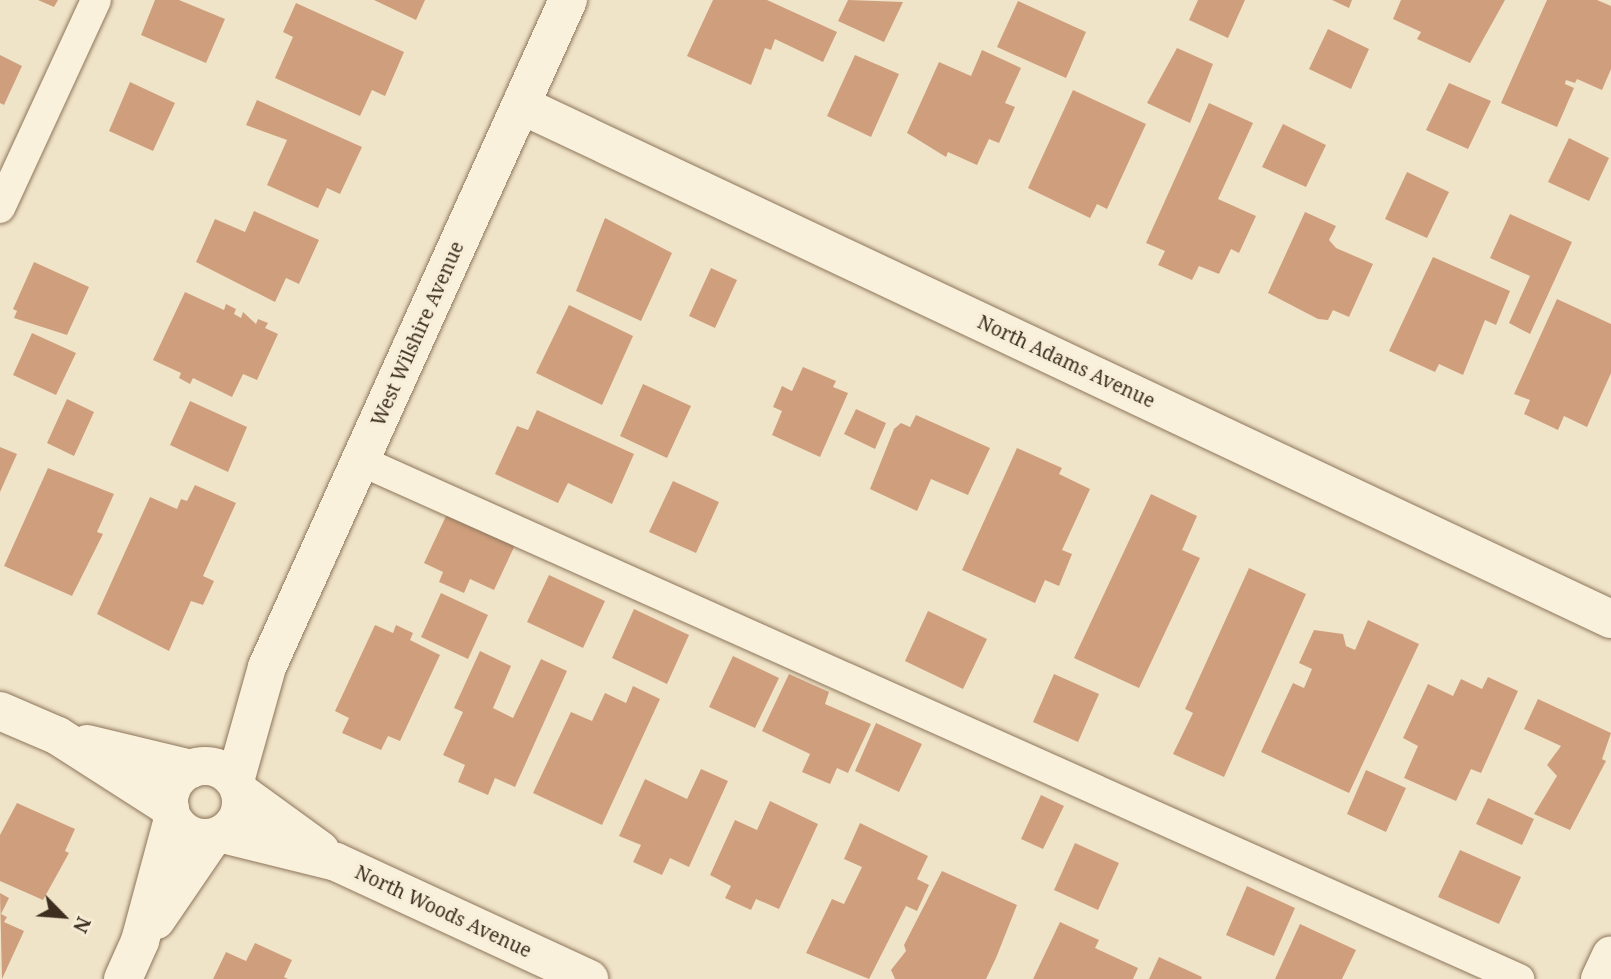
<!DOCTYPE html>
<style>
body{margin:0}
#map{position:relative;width:1611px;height:979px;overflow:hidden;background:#f0e4c8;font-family:"Noto Serif",serif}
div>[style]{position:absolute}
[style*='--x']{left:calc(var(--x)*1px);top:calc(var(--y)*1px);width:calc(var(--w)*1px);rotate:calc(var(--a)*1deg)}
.building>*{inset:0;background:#cf9f7d}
.roads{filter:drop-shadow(0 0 2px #8d765c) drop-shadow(0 0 2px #8d765c)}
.service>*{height:30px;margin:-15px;padding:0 15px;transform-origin:15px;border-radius:15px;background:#faf1dc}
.minor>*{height:38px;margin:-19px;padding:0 19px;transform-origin:19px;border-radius:19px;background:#faf1dc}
.minor>.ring{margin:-19px;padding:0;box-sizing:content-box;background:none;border:38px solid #faf1dc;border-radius:50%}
.tertiary>*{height:38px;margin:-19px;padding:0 19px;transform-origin:19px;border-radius:19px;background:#faf1dc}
span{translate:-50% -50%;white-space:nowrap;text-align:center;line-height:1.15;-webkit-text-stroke:6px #f7eed8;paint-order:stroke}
.street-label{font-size:19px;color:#3d2e20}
.north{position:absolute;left:28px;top:881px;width:70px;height:70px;-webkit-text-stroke:5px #f7eed8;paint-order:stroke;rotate:115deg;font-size:19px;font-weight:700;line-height:28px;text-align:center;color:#3d2e20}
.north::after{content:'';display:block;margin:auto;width:24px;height:32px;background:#3d2e20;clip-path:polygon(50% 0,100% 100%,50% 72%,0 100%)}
</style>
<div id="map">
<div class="building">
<div style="clip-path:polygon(38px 0,58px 0,54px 7px)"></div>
<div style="clip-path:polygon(155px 0,179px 0,225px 19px,206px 63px,141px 35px)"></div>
<div style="clip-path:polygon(374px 0,425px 0,416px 20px)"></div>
<div style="clip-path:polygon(713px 0,767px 0,837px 32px,823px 62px,775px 39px,771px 50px,765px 48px,751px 85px,687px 56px)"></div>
<div style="clip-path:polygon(848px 0,903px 2px,884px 42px,838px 21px)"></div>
<div style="clip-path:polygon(1198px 0,1245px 0,1228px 38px,1189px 20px)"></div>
<div style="clip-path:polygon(1332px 0,1352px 0,1349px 8px)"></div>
<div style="clip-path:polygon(1401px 0,1505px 0,1470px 63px,1417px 39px,1421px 32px,1393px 19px)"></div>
<div style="clip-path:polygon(1547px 0,1597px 0,1611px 6px,1611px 69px,1602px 90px,1577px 79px,1575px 83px,1566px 80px,1565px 84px,1574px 88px,1557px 127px,1501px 103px)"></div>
<div style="clip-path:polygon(1018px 1px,1086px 32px,1066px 78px,997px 47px)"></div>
<div style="clip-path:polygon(296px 3px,404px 52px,385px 96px,372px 90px,360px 116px,275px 78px,293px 37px,283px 32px)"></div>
<div style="clip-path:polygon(1328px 29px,1369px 49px,1351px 89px,1309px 69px)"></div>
<div style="clip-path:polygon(1177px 48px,1213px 64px,1190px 123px,1147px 103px)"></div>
<div style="clip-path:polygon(982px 50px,1021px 68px,1005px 103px,1015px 107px,999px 143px,989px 139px,977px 165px,948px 152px,946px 157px,907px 133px,939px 62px,971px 76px)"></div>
<div style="clip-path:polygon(0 55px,22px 66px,4px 105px,0 103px)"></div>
<div style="clip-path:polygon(855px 55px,899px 74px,871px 137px,827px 116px)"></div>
<div style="clip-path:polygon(130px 82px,175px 103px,153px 151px,109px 131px)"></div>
<div style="clip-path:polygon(1449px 83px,1491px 101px,1468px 149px,1426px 130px)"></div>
<div style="clip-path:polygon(1073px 90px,1146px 124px,1107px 209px,1097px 204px,1090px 218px,1028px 188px)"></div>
<div style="clip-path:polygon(257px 100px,362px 147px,340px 194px,327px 188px,318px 208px,267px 185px,287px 140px,246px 125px)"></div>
<div style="clip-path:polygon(1209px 103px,1253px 123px,1218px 199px,1256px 216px,1239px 253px,1231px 249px,1219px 274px,1199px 266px,1192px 280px,1158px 265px,1165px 251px,1146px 243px)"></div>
<div style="clip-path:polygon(1283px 124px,1326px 145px,1306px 187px,1262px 167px)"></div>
<div style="clip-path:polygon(1569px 138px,1609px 158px,1589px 201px,1548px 182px)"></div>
<div style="clip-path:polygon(1407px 172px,1449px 192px,1427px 238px,1385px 219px)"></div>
<div style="clip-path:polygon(254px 211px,319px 240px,299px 284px,286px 278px,275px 302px,196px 262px,215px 219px,245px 232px)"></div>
<div style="clip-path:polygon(1305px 212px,1336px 226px,1329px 240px,1336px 248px,1373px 264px,1349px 317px,1333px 310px,1328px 320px,1318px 319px,1268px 293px)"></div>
<div style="clip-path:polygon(1510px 214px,1572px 242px,1530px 334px,1509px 323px,1530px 276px,1490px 258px)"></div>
<div style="clip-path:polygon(605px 218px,672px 253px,641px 321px,576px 291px)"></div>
<div style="clip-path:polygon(1433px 257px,1510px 291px,1496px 325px,1485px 320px,1463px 375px,1439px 364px,1435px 372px,1389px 351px)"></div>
<div style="clip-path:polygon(34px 262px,89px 287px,67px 335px,14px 318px,17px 311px,13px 309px)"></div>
<div style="clip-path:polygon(711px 268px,737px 280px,715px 328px,689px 316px)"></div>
<div style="clip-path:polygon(185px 292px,224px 310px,226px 304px,236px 309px,234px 314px,241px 318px,243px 312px,256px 324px,258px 319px,268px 323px,265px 328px,278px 334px,257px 380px,243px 374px,232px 397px,193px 378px,190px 384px,179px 378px,181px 373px,153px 360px)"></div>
<div style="clip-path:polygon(1557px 299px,1611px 324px,1611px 373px,1587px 427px,1564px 416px,1558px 430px,1524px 414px,1530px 400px,1514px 394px)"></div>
<div style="clip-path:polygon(569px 305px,633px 336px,602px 405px,536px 373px)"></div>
<div style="clip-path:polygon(32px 333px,76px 353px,56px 395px,13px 375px)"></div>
<div style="clip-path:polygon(803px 367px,836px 381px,833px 387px,848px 393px,820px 457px,772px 435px,782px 411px,773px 407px,782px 386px,792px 391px)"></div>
<div style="clip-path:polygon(643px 384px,691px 406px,667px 458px,620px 436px)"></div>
<div style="clip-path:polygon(67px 399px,94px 412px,74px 456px,47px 443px)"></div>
<div style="clip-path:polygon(190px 401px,247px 427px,228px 472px,170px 445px)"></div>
<div style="clip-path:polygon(856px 409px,886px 423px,875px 449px,844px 434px)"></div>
<div style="clip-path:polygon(537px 410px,634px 454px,612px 504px,568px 483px,558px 503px,495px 474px,517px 426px,528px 430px)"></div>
<div style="clip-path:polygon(916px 415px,990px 448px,968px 495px,931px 479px,917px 511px,870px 489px,894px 429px,901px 423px,910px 427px)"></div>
<div style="clip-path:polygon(0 447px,17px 454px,0 492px)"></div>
<div style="clip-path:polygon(1017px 448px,1062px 468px,1059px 474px,1090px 489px,1062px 550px,1072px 554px,1059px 586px,1045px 580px,1035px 603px,962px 570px)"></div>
<div style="clip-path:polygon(48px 468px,114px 494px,97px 532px,103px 534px,72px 596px,4px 566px)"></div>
<div style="clip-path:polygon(673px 481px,719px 502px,696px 553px,649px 532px)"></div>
<div style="clip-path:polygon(195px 485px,236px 503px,203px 576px,214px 581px,203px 605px,191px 601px,169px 651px,97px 614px,150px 497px,177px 509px,181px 499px,187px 501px)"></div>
<div style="clip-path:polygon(1151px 494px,1197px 516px,1182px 550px,1200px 558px,1139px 688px,1074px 658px)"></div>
<div style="clip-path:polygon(447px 514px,515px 545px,494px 590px,470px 579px,464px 593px,439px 582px,443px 572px,424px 563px)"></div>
<div style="clip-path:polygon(1249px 568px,1306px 594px,1224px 777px,1173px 754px,1193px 713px,1185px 709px)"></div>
<div style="clip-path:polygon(549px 575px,605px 601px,583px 648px,527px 622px)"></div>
<div style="clip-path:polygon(441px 593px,488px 615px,468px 659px,421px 637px)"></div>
<div style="clip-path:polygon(634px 609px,689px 635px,667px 684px,612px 658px)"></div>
<div style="clip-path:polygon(928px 611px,987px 639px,963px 689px,905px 661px)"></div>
<div style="clip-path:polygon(1368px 620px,1419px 644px,1349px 793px,1261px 752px,1293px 683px,1304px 688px,1312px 669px,1299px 663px,1314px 630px,1343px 634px,1346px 646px,1355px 650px)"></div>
<div style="clip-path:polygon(375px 625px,393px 633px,396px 625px,413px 633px,410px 640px,440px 655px,400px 741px,388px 736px,381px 750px,342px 733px,349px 718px,335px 711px)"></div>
<div style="clip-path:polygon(480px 651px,511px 666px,493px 708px,513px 718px,541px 659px,567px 671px,515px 787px,495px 778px,488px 795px,458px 782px,465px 765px,443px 755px,463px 712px,454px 708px)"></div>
<div style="clip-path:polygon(733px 656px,779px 678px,755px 728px,709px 707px)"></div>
<div style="clip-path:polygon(789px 674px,829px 692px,825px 704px,871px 724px,848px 773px,837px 768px,830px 784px,802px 772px,810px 754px,762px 731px)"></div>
<div style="clip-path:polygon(1054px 674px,1099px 694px,1078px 742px,1033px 722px)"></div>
<div style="clip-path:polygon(1488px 677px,1518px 691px,1481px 773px,1471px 769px,1456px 801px,1404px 778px,1418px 746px,1403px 738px,1428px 684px,1453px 696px,1461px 679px,1482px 689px)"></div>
<div style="clip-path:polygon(633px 686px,660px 699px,602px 825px,533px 793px,571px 712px,592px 721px,605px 693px,626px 703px)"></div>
<div style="clip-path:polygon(1538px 699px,1611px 733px,1602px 759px,1606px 761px,1570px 830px,1534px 814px,1557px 776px,1547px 765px,1561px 746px,1524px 729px)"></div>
<div style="clip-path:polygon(876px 723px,922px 744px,899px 792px,855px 771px)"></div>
<div style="clip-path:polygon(701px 769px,728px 781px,689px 867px,670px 858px,662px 875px,633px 862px,641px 845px,619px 836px,645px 779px,687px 799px)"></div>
<div style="clip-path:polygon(1366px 770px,1406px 788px,1386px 832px,1347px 814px)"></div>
<div style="clip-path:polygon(1041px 795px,1064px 806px,1043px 849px,1021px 839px)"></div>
<div style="clip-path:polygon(1488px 798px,1534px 819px,1522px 845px,1476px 824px)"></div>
<div style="clip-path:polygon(770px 801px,818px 824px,779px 909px,756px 899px,751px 910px,725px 898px,731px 886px,710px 875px,735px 820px,757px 830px)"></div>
<div style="clip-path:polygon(17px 803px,75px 829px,65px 851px,69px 853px,43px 900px,0 881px,0 835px)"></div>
<div style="clip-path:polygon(860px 823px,928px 856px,917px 879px,929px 885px,917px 911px,906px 906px,869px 979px,806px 953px,832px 899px,844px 904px,862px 867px,844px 859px)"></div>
<div style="clip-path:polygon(1075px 843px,1119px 863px,1098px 910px,1054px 890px)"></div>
<div style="clip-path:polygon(1460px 850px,1521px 877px,1499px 924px,1438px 897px)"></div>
<div style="clip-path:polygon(942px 871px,1017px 905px,996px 958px,986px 979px,895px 979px,891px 970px,906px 951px,904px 945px)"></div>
<div style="clip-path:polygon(1247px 886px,1295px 908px,1274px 956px,1226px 935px)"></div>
<div style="clip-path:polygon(0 893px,9px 898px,1px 914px,7px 917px,4px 922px,24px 931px,2px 979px)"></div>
<div style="clip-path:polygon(1060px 922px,1099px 940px,1095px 948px,1138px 968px,1133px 979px,1033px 979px)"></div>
<div style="clip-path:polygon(1300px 924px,1356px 950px,1342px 979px,1275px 979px)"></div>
<div style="clip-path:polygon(255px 943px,292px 960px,284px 977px,288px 979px,213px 979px,226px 952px,246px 961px)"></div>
<div style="clip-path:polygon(1159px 957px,1202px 977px,1201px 979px,1149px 979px)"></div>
</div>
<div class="roads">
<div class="service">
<div style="--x:0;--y:208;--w:229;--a:-65.2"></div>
<div style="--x:361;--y:461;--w:1269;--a:24.1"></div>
</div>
<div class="minor">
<div style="--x:521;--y:105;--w:1205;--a:25.25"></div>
<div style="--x:0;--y:711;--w:63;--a:23.3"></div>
<div style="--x:58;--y:736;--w:133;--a:32.7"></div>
<div style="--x:87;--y:744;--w:107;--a:13.5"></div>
<div class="ring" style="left:169px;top:766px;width:34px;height:34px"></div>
<div style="--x:235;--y:781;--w:118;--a:-74.3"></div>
<div style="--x:267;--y:667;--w:732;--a:-65.71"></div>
<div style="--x:240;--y:792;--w:99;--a:35.9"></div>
<div style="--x:223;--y:834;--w:116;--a:13.9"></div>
<div style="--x:336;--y:862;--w:279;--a:24.8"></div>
<div style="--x:156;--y:920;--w:99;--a:-55.7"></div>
<div style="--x:123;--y:979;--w:42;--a:-65.9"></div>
<div style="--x:140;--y:941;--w:126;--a:-74.9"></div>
</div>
<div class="tertiary">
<div style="--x:1600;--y:979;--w:26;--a:-65"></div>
</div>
</div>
<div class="street-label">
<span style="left:418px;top:334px;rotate:-66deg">West Wilshire Avenue</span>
<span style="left:1066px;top:362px;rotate:25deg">North Adams Avenue</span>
<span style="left:443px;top:912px;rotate:25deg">North Woods Avenue</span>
</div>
<div class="north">N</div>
</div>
